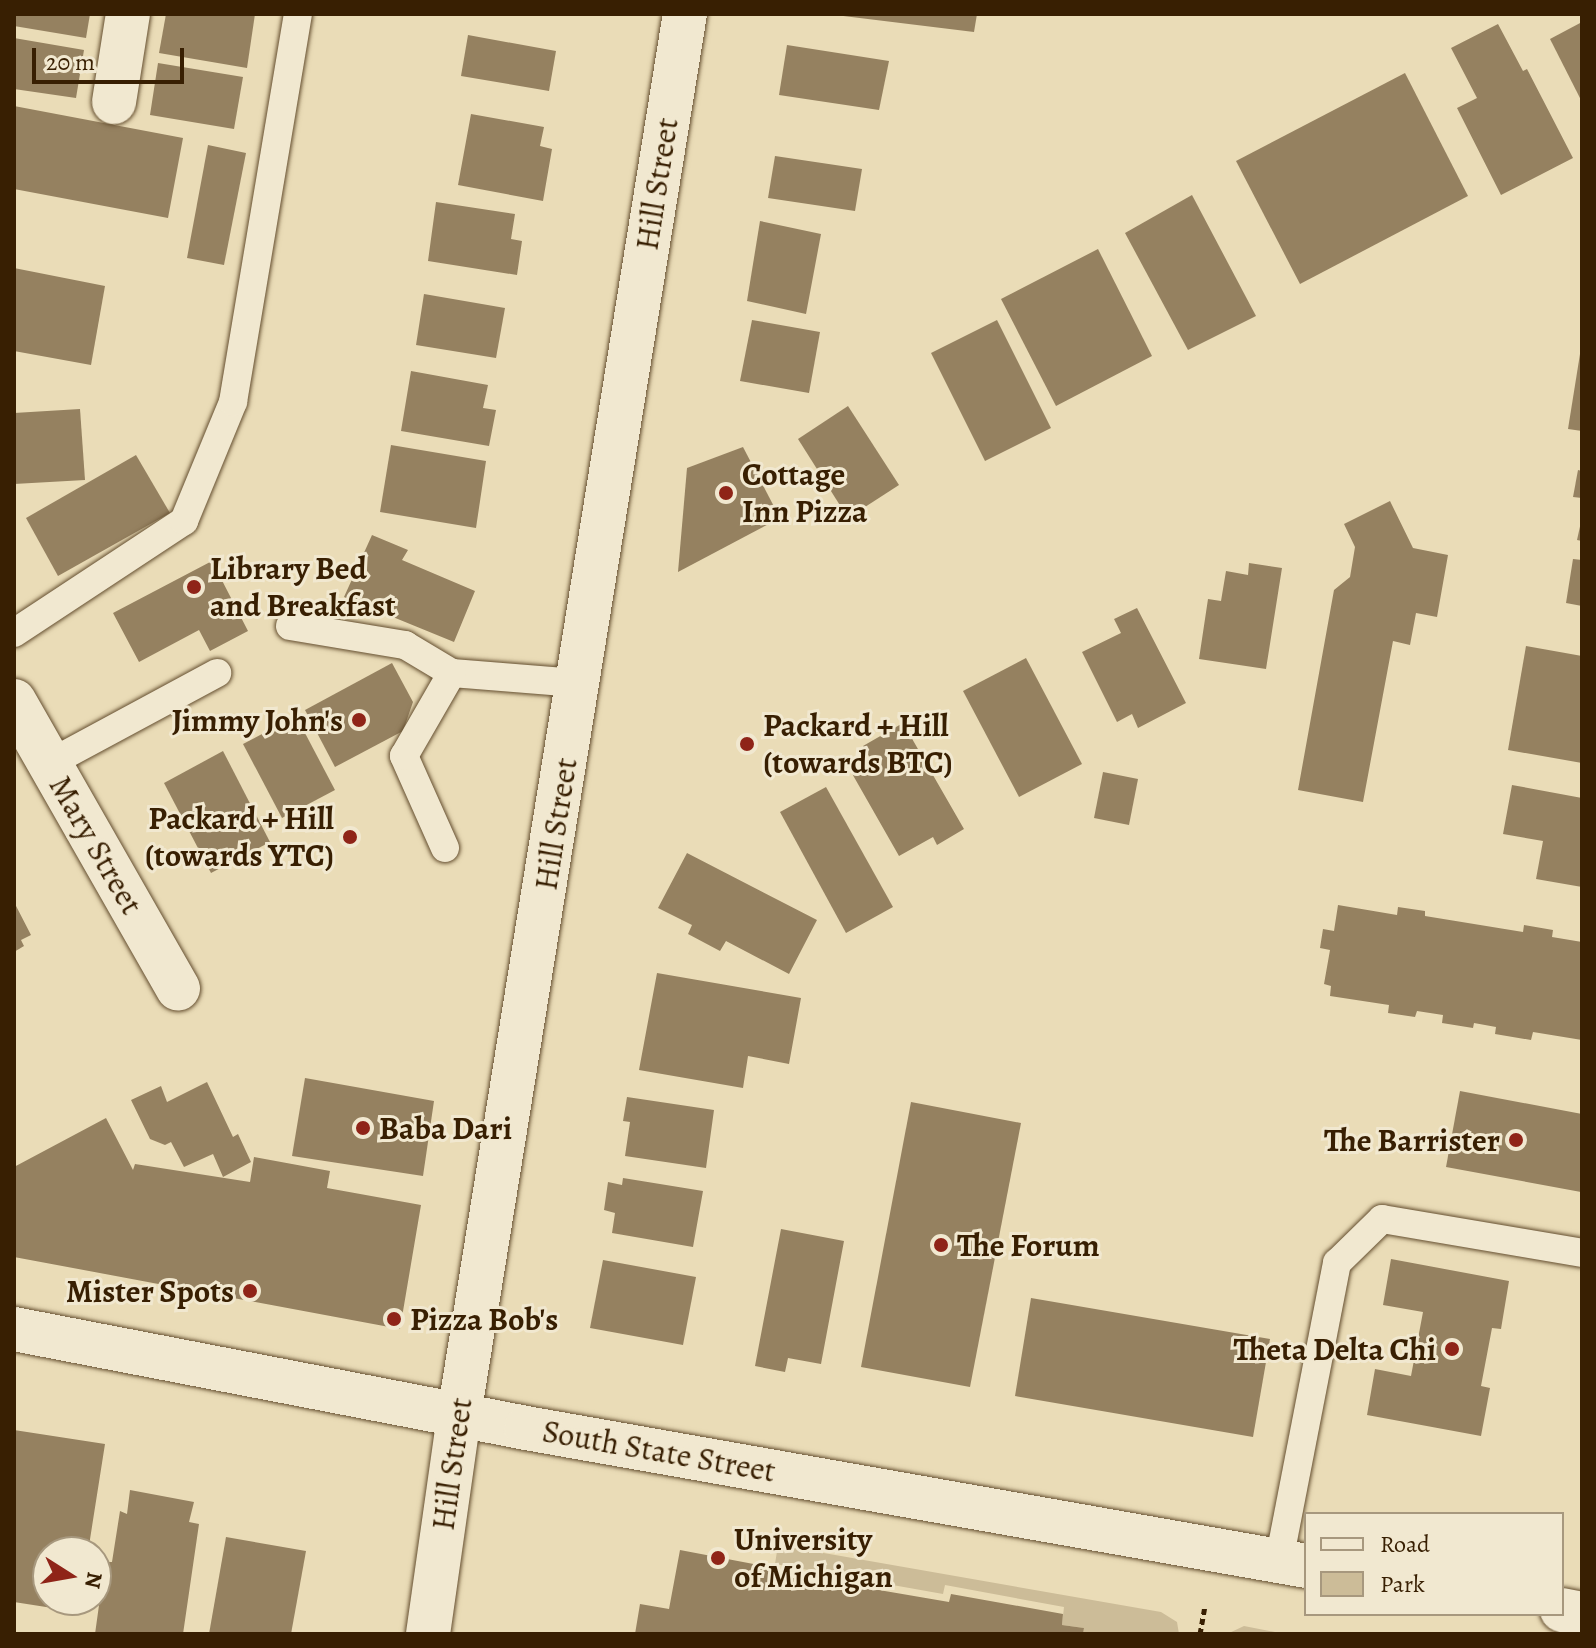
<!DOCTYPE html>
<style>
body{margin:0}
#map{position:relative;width:1596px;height:1648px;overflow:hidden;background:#eadcb7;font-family:Alegreya,serif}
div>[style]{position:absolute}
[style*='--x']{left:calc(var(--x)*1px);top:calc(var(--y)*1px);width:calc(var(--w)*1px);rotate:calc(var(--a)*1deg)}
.green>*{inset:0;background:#ccbc98}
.building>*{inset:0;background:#958160}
.path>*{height:5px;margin-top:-2.5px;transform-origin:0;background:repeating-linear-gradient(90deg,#381f02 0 6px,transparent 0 10px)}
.roads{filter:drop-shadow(0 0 2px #644e2f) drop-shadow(0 0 2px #644e2f)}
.service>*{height:28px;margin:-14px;padding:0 14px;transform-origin:14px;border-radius:14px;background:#f1e8d0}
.minor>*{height:44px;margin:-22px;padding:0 22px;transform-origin:22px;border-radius:22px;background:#f1e8d0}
.tertiary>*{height:44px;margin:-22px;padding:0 22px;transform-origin:22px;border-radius:22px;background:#f1e8d0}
.secondary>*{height:44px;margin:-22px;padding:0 22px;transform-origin:22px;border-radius:22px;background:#f1e8d0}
.dots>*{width:22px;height:22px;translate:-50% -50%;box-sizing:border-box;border:4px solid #f1e8d0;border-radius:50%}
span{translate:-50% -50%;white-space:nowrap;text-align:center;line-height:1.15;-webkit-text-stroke:6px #f1e8d0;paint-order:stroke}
.street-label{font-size:32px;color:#381f02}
.poi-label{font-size:32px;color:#381f02;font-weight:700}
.left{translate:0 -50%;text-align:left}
.right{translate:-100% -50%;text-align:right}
.frame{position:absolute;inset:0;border:16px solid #381f02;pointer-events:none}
.legend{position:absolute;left:1304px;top:1512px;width:260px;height:104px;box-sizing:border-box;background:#f1e8d0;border:2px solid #a7987e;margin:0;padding:10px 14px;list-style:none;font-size:24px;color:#381f02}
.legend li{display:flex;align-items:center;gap:16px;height:40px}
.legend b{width:40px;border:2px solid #a7987e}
.north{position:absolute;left:32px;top:1536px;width:80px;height:80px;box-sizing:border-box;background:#f1e8d0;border:2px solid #a7987e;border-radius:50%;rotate:101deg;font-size:22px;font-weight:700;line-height:32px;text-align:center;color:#381f02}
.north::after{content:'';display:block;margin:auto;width:28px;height:36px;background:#8f2418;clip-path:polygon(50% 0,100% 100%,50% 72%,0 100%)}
.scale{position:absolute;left:32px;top:48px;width:152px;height:36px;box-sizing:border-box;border:4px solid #381f02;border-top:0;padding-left:10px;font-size:24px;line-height:28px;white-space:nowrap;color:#381f02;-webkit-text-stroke:6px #f1e8d0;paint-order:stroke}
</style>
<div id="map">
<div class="green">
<div style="clip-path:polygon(778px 1545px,1161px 1612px,1177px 1622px,1179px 1634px,1083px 1634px,1084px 1628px,1062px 1625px,1064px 1607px,945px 1585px,943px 1594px,775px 1564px)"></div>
<div style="clip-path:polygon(1244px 1626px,1280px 1633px,1280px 1634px,1227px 1634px)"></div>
</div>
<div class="building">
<div style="clip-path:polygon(14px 14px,90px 14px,86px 38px,14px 26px)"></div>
<div style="clip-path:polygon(166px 14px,255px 14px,247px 68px,159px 53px)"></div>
<div style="clip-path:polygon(827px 14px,977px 14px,974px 32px)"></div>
<div style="clip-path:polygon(1582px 22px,1582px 102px,1550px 39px)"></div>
<div style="clip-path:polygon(1498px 24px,1523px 71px,1527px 69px,1573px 158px,1501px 195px,1457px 108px,1477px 98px,1451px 48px)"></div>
<div style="clip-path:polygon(468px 35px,556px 51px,549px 91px,461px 76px)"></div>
<div style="clip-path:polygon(14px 38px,84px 50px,76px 98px,14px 89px)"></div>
<div style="clip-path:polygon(787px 45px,889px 61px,879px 110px,779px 95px)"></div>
<div style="clip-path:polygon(158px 63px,243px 77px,234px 129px,150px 115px)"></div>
<div style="clip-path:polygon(1405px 73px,1468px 196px,1300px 284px,1236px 161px)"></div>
<div style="clip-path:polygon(14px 106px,183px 138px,168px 218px,14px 189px)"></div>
<div style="clip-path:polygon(471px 114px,544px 127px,540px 146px,552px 149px,543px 201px,458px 185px)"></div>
<div style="clip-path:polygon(208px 145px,246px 153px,224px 265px,187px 258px)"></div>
<div style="clip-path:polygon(775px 156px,862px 169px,855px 211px,768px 198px)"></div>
<div style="clip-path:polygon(1192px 195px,1256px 316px,1188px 350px,1125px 233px)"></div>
<div style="clip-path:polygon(436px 202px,515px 214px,511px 239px,522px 241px,517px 275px,428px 261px)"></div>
<div style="clip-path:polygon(760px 221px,821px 234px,806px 314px,747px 301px)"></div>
<div style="clip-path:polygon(1098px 249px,1152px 356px,1056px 406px,1001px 299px)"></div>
<div style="clip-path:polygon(14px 268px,105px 286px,91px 365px,14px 351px)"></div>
<div style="clip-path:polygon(424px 294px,505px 308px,496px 358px,416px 345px)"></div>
<div style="clip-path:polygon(752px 320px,820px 332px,809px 393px,740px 381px)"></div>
<div style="clip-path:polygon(997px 320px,1051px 428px,985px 461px,931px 353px)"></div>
<div style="clip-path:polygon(1580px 354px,1582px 354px,1582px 431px,1568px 429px)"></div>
<div style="clip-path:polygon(411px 371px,488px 385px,483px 408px,496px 410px,489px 446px,401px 431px)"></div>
<div style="clip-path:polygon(848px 406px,899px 485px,848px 518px,798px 439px)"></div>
<div style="clip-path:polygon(80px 409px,85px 480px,14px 484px,14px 413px)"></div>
<div style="clip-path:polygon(391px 445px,486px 461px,476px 528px,380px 512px)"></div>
<div style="clip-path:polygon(743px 447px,780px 518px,678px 572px,687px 468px)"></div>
<div style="clip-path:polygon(136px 455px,170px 513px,58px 576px,26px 518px)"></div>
<div style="clip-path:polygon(1578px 470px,1582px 471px,1582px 498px,1573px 497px)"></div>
<div style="clip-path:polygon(1390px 501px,1413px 548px,1448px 555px,1437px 617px,1416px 613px,1410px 645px,1393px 641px,1363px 802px,1298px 790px,1334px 590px,1350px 577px,1355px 547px,1344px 524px)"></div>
<div style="clip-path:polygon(1581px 522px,1582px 522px,1582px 541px,1577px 540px)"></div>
<div style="clip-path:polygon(372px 535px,408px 550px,402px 560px,475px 591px,454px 642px,344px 597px)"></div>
<div style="clip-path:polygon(1573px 559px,1582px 560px,1582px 606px,1566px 603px)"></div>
<div style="clip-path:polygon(212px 561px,248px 631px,210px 651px,199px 630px,139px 662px,113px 613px)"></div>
<div style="clip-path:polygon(1249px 563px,1282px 568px,1266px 669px,1199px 659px,1208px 599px,1221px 601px,1226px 571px,1248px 575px)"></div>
<div style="clip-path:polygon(1137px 608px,1186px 703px,1138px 728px,1132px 714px,1117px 722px,1082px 652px,1121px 633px,1114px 619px)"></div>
<div style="clip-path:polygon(1526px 646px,1582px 656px,1582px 763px,1508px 750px)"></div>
<div style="clip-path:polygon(1026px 658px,1082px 764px,1019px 797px,963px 691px)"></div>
<div style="clip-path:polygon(392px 663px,413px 702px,403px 731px,335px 767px,305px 710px)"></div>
<div style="clip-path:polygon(296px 716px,335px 790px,282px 818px,243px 744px)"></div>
<div style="clip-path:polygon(903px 723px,964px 829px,937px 845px,933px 837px,899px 856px,850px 770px,870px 758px,863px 746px)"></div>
<div style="clip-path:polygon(223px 751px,270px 842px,211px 873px,164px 783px)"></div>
<div style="clip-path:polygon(1103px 772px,1138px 779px,1129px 825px,1094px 818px)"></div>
<div style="clip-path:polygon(1512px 785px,1582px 798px,1582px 887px,1536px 879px,1543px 841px,1503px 834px)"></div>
<div style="clip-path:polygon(826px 787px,893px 907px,846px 933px,780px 812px)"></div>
<div style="clip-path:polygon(687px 853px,817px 920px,789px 974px,726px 941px,720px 951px,688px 934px,692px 925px,658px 908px)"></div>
<div style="clip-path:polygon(14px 902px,31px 935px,21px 940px,24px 946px,14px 952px)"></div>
<div style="clip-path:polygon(1338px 905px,1397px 915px,1398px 907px,1425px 911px,1425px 916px,1523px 932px,1524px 925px,1553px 930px,1552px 937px,1582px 942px,1582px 1040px,1533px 1032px,1531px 1040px,1495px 1034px,1496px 1027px,1474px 1023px,1473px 1028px,1442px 1023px,1443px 1015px,1417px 1011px,1415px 1017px,1388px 1013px,1389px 1005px,1330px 996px,1331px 986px,1324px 984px,1330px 950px,1320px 948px,1323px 929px,1334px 931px)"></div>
<div style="clip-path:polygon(657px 973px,801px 998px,789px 1064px,748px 1056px,743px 1088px,639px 1070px)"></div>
<div style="clip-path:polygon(305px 1078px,434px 1101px,423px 1176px,292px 1156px)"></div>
<div style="clip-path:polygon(207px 1082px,233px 1137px,238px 1134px,251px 1162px,223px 1177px,213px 1154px,184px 1167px,171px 1142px,165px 1145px,150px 1139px,131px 1100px,161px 1086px,167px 1102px)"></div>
<div style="clip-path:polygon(1460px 1091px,1582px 1114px,1581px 1192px,1446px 1167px)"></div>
<div style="clip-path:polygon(627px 1097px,714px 1110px,706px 1168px,625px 1156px,630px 1122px,623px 1121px)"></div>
<div style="clip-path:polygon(911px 1102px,1021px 1123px,970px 1387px,861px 1367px)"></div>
<div style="clip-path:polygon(106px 1118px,133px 1170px,135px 1164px,250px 1182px,254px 1157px,330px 1171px,327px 1188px,421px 1205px,400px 1329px,14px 1257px,14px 1167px)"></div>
<div style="clip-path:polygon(623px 1178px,703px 1191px,693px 1247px,612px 1233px,615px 1213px,604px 1210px,608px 1182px,622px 1185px)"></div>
<div style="clip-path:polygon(781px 1229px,844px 1241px,821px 1364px,788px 1358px,785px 1372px,755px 1366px)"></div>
<div style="clip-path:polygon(1391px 1259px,1509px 1281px,1501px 1329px,1492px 1328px,1481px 1386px,1490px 1388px,1481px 1436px,1367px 1415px,1375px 1369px,1411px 1376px,1423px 1312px,1383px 1305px)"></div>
<div style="clip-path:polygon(603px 1260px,696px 1277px,683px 1345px,590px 1328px)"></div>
<div style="clip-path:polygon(1031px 1298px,1270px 1339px,1253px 1437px,1015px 1396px)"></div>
<div style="clip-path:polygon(14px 1430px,105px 1444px,88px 1552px,48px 1552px,48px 1600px,80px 1600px,78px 1612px,14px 1602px)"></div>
<div style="clip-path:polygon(130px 1490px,194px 1502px,189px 1522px,199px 1524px,183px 1634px,95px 1634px,105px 1562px,112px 1562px,120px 1511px,127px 1514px)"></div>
<div style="clip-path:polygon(226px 1537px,306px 1551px,291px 1634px,209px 1634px)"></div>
<div style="clip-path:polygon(680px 1550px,769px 1567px,768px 1571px,949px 1602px,951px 1594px,1063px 1614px,1062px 1625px,1084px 1628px,1083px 1634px,635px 1634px,640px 1604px,669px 1609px)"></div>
</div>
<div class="path">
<div style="--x:1200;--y:1634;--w:27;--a:-80"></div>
</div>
<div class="roads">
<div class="service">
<div style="--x:290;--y:626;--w:117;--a:9.4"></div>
<div style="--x:405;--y:645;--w:55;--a:30.8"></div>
<div style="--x:452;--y:673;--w:125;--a:4.6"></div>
<div style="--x:14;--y:633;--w:204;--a:-33.4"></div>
<div style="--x:184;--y:521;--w:129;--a:-67.6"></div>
<div style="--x:233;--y:402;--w:393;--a:-80.5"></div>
<div style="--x:50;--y:763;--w:190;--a:-28.3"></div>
<div style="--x:445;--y:848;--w:101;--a:-114"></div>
<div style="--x:404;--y:756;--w:96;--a:-60"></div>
<div style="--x:1279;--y:1561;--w:304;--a:-79"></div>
<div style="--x:1337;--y:1263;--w:63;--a:-44.4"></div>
<div style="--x:1382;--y:1219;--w:203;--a:9.6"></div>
</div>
<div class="minor">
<div style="--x:114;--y:102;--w:89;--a:-81"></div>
<div style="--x:14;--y:701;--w:331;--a:60.3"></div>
</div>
<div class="tertiary">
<div style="--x:428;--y:1634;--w:221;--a:-81.9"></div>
<div style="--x:459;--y:1415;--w:1419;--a:-80.84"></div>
</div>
<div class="secondary">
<div style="--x:14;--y:1329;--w:521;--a:10.94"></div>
<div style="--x:526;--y:1428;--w:792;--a:10.03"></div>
<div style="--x:1562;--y:1610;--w:20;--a:11"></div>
</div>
</div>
<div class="dots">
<div style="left:726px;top:493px;background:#8f2418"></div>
<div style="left:194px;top:587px;background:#8f2418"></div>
<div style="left:359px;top:720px;background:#8f2418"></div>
<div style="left:747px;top:744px;background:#8f2418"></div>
<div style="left:350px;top:837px;background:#8f2418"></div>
<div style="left:363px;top:1128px;background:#8f2418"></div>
<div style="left:1516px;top:1140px;background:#8f2418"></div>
<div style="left:941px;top:1245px;background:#8f2418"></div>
<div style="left:250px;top:1291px;background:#8f2418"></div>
<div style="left:394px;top:1319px;background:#8f2418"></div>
<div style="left:1452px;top:1349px;background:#8f2418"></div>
<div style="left:718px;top:1558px;background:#8f2418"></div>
</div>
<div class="street-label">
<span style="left:657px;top:184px;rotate:-81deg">Hill Street</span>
<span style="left:556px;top:824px;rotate:-81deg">Hill Street</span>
<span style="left:96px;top:845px;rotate:60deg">Mary Street</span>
<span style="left:659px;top:1451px;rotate:10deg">South State Street</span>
<span style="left:452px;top:1464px;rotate:-82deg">Hill Street</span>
</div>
<div class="poi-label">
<span class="left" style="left:742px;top:493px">Cottage<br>Inn Pizza</span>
<span class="left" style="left:210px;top:587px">Library Bed<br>and Breakfast</span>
<span class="right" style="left:343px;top:720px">Jimmy John's</span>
<span class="left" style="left:763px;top:744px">Packard + Hill<br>(towards BTC)</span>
<span class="right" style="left:334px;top:837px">Packard + Hill<br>(towards YTC)</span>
<span class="left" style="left:379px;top:1128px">Baba Dari</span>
<span class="right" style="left:1500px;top:1140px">The Barrister</span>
<span class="left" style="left:957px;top:1245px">The Forum</span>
<span class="right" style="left:234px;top:1291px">Mister Spots</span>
<span class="left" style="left:410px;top:1319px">Pizza Bob's</span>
<span class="right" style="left:1436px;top:1349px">Theta Delta Chi</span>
<span class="left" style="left:734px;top:1558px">University<br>of Michigan</span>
</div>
<div class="frame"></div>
<ul class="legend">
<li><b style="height:10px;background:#f1e8d0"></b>Road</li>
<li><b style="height:22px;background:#ccbc98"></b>Park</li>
</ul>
<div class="north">N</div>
<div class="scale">20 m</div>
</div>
